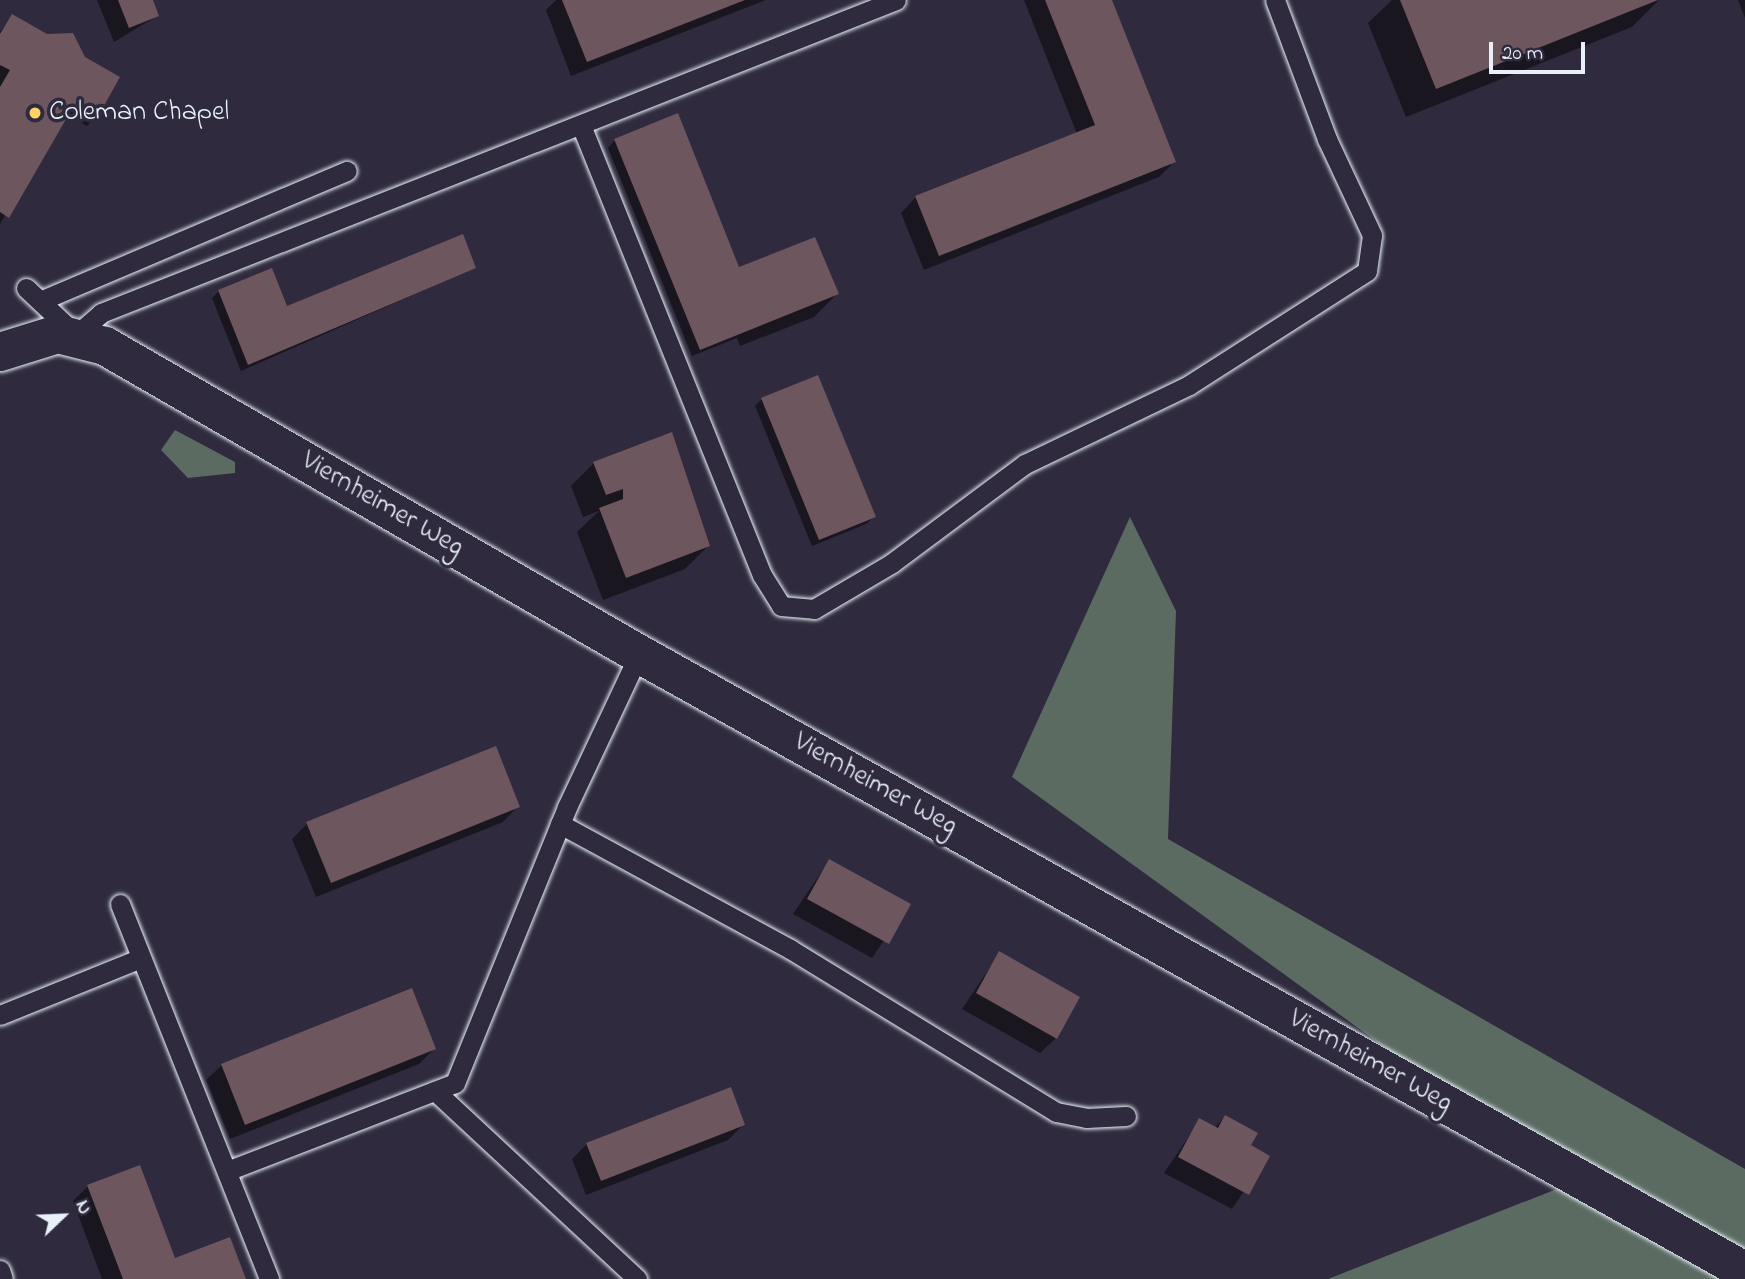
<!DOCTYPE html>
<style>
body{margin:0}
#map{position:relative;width:1745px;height:1279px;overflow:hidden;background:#2f2a3d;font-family:"Indie Flower",sans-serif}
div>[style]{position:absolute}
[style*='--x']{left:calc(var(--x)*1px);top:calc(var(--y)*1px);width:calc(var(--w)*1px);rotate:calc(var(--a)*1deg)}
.green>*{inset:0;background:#5b6b62}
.shadow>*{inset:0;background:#0007}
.building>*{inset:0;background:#6e565e}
.roads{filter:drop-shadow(0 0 2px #e8f1f8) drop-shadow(0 0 2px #e8f1f8)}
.lane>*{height:19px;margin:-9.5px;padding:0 9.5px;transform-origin:9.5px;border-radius:9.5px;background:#2f2a3d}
.secondary>*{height:38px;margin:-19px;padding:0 19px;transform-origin:19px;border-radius:19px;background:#2f2a3d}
.dots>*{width:19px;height:19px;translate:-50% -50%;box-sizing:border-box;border:4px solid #2f2a3d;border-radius:50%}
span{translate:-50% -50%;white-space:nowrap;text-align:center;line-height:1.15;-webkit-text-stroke:7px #2f2a3d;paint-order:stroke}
.poi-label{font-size:28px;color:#e8f1f8}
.left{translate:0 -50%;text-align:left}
.street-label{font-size:28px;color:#e8f1f8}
.north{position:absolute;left:28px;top:1181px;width:70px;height:70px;-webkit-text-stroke:5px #2f2a3d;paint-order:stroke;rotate:67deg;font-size:19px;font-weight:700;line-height:28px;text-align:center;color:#e8f1f8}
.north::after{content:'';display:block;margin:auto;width:24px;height:32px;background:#e8f1f8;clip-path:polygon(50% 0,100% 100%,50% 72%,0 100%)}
.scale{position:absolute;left:1489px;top:42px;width:96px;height:32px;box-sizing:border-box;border:4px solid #e8f1f8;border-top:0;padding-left:9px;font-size:21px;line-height:24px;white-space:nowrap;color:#e8f1f8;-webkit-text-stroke:5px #2f2a3d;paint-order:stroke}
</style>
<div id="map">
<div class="green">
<div style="clip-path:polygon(175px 430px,235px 462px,235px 473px,188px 478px,161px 450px)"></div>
<div style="clip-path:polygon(1130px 517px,1176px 611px,1168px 839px,1745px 1169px,1745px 1279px,1328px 1279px,1572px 1183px,1012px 777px)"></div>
</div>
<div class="shadow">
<div style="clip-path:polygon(97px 0,151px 0,157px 16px,114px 42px)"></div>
<div style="clip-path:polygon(556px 0,766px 0,571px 76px,546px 10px)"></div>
<div style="clip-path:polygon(1024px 0,1110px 0,1174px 162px,1159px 177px,924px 270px,901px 213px,916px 197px,1077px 134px)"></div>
<div style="clip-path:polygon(1392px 0,1659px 0,1632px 27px,1406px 117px,1368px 23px)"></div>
<div style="clip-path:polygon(1738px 0,1745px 0,1745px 18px)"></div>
<div style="clip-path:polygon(12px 16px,84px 58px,94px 119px,87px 126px,67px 114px,0 224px,0 32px)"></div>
<div style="clip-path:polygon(615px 140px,739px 270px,837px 294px,814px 317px,740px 346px,737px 338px,692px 356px,608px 148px)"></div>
<div style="clip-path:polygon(474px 268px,241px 371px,212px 298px,219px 291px,286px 308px)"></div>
<div style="clip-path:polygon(762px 399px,874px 517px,866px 524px,812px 546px,755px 406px)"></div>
<div style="clip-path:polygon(594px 463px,708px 546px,685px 569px,603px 600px,577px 532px,599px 511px,583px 517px,571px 486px)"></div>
<div style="clip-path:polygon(518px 806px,503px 822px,316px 897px,292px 839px,307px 824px)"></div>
<div style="clip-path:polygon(829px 861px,908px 905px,872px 958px,793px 914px)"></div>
<div style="clip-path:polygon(999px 954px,1056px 1038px,1040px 1053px,962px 1009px)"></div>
<div style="clip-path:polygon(434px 1049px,419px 1064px,230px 1139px,206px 1080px,222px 1065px)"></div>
<div style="clip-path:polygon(1225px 1117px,1248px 1146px,1268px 1156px,1232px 1209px,1164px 1173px,1200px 1120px,1214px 1128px)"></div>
<div style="clip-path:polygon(743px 1125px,728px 1140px,586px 1195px,572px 1159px,587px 1144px)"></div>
<div style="clip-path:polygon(88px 1186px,174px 1260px,244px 1279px,102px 1279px,73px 1201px)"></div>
</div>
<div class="building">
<div style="clip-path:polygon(118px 0,153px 0,159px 16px,129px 28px)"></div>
<div style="clip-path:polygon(562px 0,745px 0,587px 62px)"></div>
<div style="clip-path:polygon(1045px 0,1112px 0,1176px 162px,939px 256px,915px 196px,1095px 125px)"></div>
<div style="clip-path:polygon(1400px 0,1658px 0,1436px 89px)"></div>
<div style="clip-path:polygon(12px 14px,47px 34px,73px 33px,85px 57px,120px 77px,96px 120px,73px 107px,9px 218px,0 212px,0 87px,10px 70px,0 65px,0 34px)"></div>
<div style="clip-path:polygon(678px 113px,739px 267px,815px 237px,839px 294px,700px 350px,614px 139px)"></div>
<div style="clip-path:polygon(463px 234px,476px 268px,248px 365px,218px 290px,272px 268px,287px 306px)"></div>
<div style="clip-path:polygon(818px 375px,876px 517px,819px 540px,761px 398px)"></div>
<div style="clip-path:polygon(672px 432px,710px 546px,626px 578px,599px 508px,623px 499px,623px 489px,606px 495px,593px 462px)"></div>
<div style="clip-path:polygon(496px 746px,520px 807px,331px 883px,306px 822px)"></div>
<div style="clip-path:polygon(829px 859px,911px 904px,889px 944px,807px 899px)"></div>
<div style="clip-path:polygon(999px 951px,1080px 997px,1057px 1039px,976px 993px)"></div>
<div style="clip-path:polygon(412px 988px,436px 1049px,245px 1125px,221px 1064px)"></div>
<div style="clip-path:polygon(731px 1087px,745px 1125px,601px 1181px,586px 1143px)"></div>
<div style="clip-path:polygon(1225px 1115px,1258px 1133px,1251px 1145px,1270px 1156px,1249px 1195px,1178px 1157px,1199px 1118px,1218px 1128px)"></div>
<div style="clip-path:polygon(140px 1165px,175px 1258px,230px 1237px,246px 1279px,123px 1279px,87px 1185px)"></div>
</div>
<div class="roads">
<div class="lane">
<div style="--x:581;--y:125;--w:485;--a:68.1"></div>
<div style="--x:762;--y:575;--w:36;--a:58"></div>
<div style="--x:781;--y:606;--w:33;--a:5"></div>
<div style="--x:814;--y:609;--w:91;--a:-30.5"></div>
<div style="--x:892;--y:563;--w:166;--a:-36.7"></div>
<div style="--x:1025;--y:464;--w:182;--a:-25.7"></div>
<div style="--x:1189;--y:385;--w:211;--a:-32.6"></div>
<div style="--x:1367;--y:271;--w:36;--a:-82"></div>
<div style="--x:1372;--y:235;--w:106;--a:-115.1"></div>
<div style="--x:1327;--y:139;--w:148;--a:-110.5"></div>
<div style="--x:26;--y:288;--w:69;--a:43.2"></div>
<div style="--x:76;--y:335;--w:33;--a:-41"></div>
<div style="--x:101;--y:313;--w:854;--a:-21.49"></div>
<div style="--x:40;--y:301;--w:333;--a:-23"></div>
<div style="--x:560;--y:824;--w:262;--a:28.5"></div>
<div style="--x:790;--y:949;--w:312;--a:31.5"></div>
<div style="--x:1056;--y:1112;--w:31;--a:11"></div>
<div style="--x:1086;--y:1118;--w:40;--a:-2.9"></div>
<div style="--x:120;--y:904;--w:404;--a:68.3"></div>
<div style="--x:0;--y:1015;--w:152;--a:-22"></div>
<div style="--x:435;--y:1091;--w:276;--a:42.9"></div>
<div style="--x:227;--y:1171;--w:244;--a:-21.1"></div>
<div style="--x:455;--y:1083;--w:298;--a:-67.9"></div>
<div style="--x:567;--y:807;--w:169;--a:-64.8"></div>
<div style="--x:0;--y:1270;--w:9;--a:72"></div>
</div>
<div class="secondary">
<div style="--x:0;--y:352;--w:61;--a:-17.2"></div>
<div style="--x:58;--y:334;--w:49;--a:14.3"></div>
<div style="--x:105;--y:346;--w:616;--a:29.98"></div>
<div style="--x:639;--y:654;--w:1266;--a:29.16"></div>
</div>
</div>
<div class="dots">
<div style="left:35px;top:113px;background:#ffd166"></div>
</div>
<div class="poi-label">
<span class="left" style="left:49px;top:113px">Coleman Chapel</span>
</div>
<div class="street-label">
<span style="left:382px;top:505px;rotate:30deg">Viernheimer Weg</span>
<span style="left:875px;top:785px;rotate:29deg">Viernheimer Weg</span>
<span style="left:1370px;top:1062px;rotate:29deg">Viernheimer Weg</span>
</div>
<div class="north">N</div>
<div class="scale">20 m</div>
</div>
